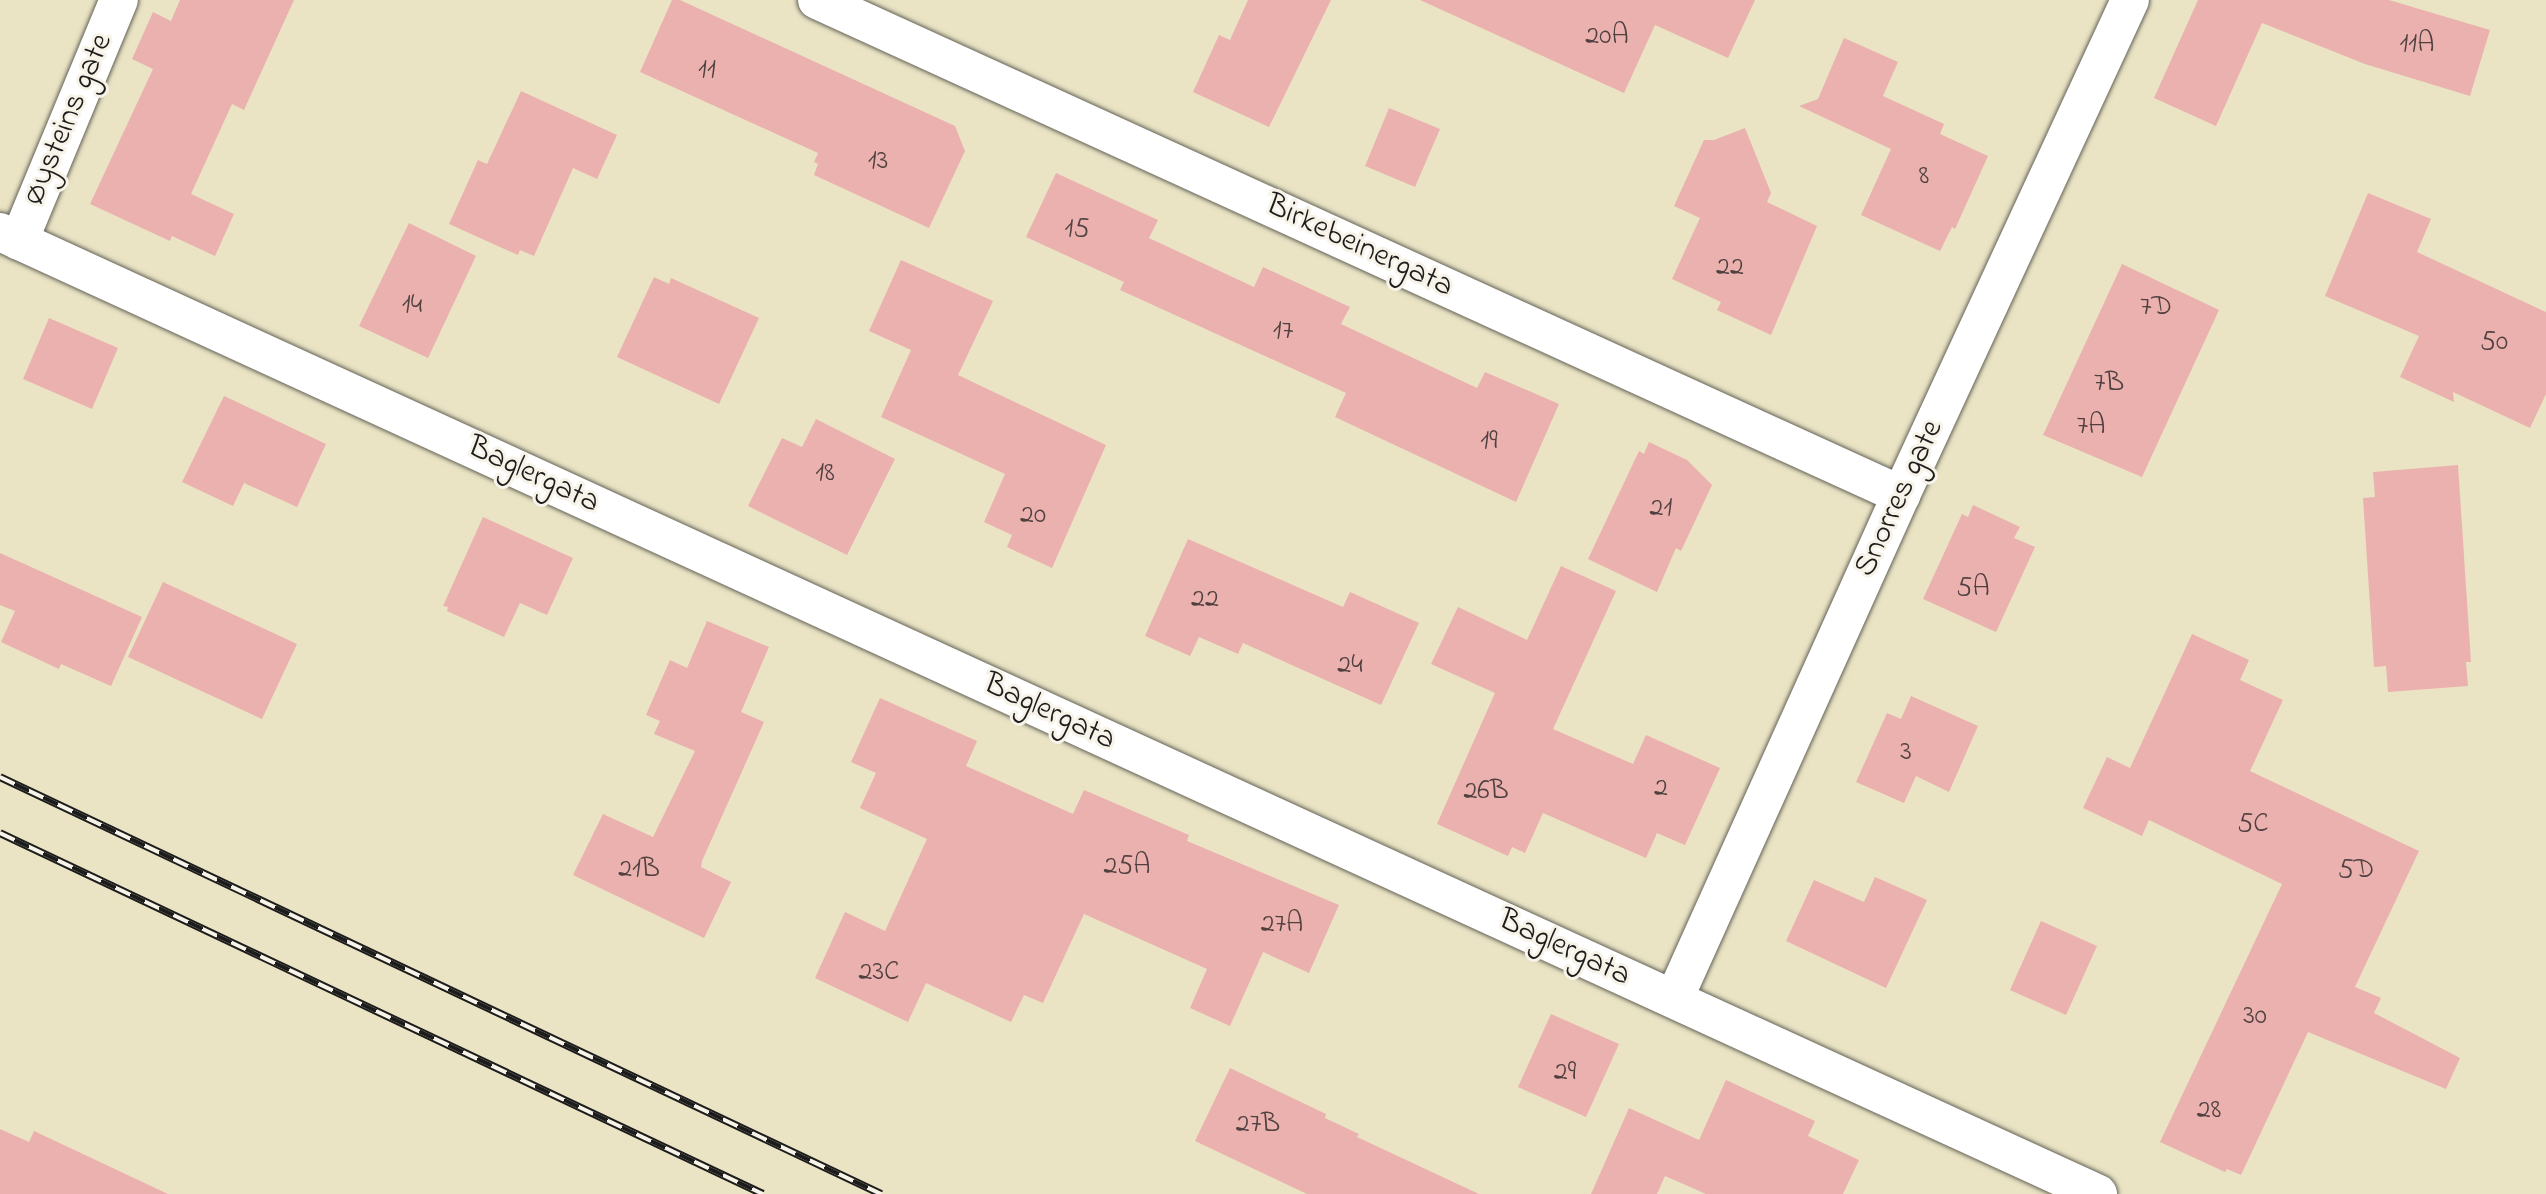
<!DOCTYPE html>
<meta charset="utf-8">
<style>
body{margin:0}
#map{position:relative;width:2546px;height:1194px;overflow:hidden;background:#eae4c5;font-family:"Indie Flower",sans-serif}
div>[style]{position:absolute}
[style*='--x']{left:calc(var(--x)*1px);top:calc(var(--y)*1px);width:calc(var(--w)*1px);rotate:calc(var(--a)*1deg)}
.building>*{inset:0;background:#ebb1ae}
.roads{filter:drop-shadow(0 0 2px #646257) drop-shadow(0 0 2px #646257)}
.minor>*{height:38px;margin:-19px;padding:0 19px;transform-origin:19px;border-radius:19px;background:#fff}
.rail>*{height:8px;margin-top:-4px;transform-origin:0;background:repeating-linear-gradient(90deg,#f7f3e8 0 16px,#1c1c1c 0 32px);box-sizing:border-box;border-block:2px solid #1c1c1c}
span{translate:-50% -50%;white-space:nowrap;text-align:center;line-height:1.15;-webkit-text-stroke:6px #f7f3e8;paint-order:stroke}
.number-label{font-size:28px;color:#504140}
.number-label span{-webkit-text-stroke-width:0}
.street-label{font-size:32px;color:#1c1c1c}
</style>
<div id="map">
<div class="building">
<div style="clip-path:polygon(180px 0,294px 0,244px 110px,232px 104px,191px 194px,234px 214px,215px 256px,172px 236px,170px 241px,90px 204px,153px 69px,132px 59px,153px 12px,171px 21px)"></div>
<div style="clip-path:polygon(672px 0,680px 0,955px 126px,965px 151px,929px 228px,814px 175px,818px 164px,814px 162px,818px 153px,640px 72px)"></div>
<div style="clip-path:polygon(1248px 0,1331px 0,1269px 127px,1193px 92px,1219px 35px,1230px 40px)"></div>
<div style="clip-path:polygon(1420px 0,1755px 0,1728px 58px,1655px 25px,1624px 93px)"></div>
<div style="clip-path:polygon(2198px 0,2389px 0,2490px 30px,2470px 96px,2365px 64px,2262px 23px,2216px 126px,2154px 98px)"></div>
<div style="clip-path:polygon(1844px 38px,1898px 62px,1883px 96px,1944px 124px,1940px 134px,1988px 156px,1955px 229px,1952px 227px,1940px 251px,1861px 215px,1891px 149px,1799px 106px,1818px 99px)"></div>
<div style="clip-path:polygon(521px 91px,617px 135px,597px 179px,573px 168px,534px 256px,520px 250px,518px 255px,449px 224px,478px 160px,487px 164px)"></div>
<div style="clip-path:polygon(1389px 108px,1440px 129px,1415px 187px,1365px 166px)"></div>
<div style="clip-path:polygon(1745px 128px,1771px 193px,1767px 202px,1817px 226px,1771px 335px,1717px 310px,1721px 302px,1672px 279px,1700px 218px,1674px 206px,1704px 140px,1714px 140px)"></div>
<div style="clip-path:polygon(1056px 173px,1158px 220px,1149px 238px,1254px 287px,1263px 267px,1350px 307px,1341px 324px,1477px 388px,1485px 372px,1559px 404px,1516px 502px,1335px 417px,1346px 393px,1120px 290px,1124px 282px,1026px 237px)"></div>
<div style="clip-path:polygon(2368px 193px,2431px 219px,2417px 252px,2546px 312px,2546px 394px,2530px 428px,2453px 392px,2454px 402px,2400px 377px,2419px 336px,2325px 296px)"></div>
<div style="clip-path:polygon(409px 223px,476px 256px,428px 358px,359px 326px)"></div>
<div style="clip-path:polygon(901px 260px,993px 301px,958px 375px,1106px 445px,1052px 568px,1007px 547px,1012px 535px,984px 522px,1005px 474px,881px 417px,911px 350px,869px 331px)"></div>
<div style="clip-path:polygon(2122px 264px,2219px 310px,2142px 477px,2043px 435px)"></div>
<div style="clip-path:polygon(654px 277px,669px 284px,671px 278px,759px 318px,719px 404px,617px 357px)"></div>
<div style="clip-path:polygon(49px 318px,118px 348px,92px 409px,23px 379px)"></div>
<div style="clip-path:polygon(224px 396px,326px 444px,297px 507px,244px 483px,233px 506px,182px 482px)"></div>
<div style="clip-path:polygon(816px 419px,895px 459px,847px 555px,748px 506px,782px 438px,802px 447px)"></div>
<div style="clip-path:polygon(1649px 442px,1687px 460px,1712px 485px,1681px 551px,1676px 548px,1657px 592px,1588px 559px,1639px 451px,1644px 454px)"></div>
<div style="clip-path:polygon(2458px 465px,2471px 662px,2466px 662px,2468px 686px,2388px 692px,2386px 666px,2374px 667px,2363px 498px,2375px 497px,2373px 472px)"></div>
<div style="clip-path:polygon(1973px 505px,2020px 527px,2014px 538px,2035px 547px,1996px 632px,1923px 599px,1962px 514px,1968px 517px)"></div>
<div style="clip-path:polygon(483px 517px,573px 558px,547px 615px,520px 603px,504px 637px,447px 611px,448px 607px,443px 606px)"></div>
<div style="clip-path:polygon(1188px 539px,1343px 607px,1350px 592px,1419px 623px,1381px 705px,1243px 643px,1238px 654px,1199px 637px,1190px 656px,1145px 636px)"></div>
<div style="clip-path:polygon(0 553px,142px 617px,111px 686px,61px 664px,59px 669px,1px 642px,15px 611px,0 605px)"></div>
<div style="clip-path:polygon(1561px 566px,1616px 591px,1553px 729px,1633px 764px,1646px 735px,1720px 768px,1685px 845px,1657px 833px,1646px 858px,1543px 813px,1525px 853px,1512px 847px,1508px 856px,1437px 824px,1495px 693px,1431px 664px,1458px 607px,1527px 640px)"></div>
<div style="clip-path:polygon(163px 582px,297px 644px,262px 719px,128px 657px)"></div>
<div style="clip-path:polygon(707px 621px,769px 647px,741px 712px,764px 722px,702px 861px,701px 867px,731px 882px,704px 938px,573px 875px,603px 814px,653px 837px,695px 751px,654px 734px,660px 721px,646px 715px,670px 660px,687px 668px)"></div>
<div style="clip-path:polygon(2192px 634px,2249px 660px,2240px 680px,2283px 700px,2250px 771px,2419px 851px,2355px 987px,2381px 998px,2374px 1013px,2460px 1058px,2446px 1089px,2308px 1032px,2241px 1175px,2227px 1169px,2225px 1172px,2160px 1142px,2282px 884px,2149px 820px,2142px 836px,2083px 808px,2107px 757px,2130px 768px)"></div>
<div style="clip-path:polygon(1911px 696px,1978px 726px,1949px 792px,1916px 776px,1904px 803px,1856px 782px,1887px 713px,1901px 719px)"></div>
<div style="clip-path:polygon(880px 698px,977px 741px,966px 766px,1073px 814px,1084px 790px,1189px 835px,1187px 841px,1339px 905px,1309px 973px,1263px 952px,1230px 1026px,1190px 1008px,1207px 969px,1084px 914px,1043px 1003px,1024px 995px,1011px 1022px,926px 983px,908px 1022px,815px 978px,845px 912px,885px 931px,927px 839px,860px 808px,876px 773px,851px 762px)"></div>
<div style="clip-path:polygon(1875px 877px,1927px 900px,1886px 988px,1786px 941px,1814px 880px,1864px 902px)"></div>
<div style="clip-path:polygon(2041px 921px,2097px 946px,2066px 1015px,2010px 990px)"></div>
<div style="clip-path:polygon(1551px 1014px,1619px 1044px,1586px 1117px,1518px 1087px)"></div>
<div style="clip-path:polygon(1230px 1068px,1326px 1114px,1325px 1118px,1359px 1134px,1357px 1137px,1479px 1194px,1307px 1194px,1195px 1141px)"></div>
<div style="clip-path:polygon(1726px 1080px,1815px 1121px,1808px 1136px,1859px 1160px,1843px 1194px,1706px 1194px,1665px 1176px,1657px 1194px,1591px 1194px,1629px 1108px,1699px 1140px)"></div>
<div style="clip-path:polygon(0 1129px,29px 1142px,34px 1131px,168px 1194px,0 1194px)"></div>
</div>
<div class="roads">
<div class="minor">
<div style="--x:817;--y:0;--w:1192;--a:24.54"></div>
<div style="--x:0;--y:232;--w:2308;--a:24.63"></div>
<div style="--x:19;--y:241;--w:261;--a:-67.5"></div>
<div style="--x:1674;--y:999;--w:553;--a:-65.75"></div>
<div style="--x:1901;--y:495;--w:545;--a:-65.17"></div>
</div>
</div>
<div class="rail">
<div style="--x:0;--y:777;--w:975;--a:25.33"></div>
<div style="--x:0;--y:833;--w:844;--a:25.32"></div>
</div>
<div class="number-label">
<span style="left:1607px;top:37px">20A</span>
<span style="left:2417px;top:45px">11A</span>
<span style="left:707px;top:71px">11</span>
<span style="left:878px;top:162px">13</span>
<span style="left:1924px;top:177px">8</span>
<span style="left:1077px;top:230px">15</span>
<span style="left:1730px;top:268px">22</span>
<span style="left:412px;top:306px">14</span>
<span style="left:2156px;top:308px">7D</span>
<span style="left:1283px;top:332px">17</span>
<span style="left:2494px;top:343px">50</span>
<span style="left:2109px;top:384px">7B</span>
<span style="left:2091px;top:427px">7A</span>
<span style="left:1489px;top:442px">19</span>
<span style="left:825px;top:474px">18</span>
<span style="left:1661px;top:509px">21</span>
<span style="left:1033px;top:516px">20</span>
<span style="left:1973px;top:589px">5A</span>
<span style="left:1205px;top:600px">22</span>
<span style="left:1350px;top:666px">24</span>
<span style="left:1906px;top:753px">3</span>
<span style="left:1661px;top:789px">2</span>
<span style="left:1486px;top:792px">26B</span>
<span style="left:2253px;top:825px">5C</span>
<span style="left:1127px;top:867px">25A</span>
<span style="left:639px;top:870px">21B</span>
<span style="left:2356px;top:871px">5D</span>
<span style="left:1282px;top:925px">27A</span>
<span style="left:879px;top:973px">23C</span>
<span style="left:2255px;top:1017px">30</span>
<span style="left:1565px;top:1073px">29</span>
<span style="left:2209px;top:1111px">28</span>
<span style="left:1258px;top:1125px">27B</span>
</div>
<div class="street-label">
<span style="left:69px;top:120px;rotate:-67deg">Øysteins gate</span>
<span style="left:1359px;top:247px;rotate:25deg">Birkebeinergata</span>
<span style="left:533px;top:476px;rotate:25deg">Baglergata</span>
<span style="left:1900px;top:499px;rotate:-65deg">Snorres gate</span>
<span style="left:1049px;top:713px;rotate:25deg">Baglergata</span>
<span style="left:1564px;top:949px;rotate:25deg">Baglergata</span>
</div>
</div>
